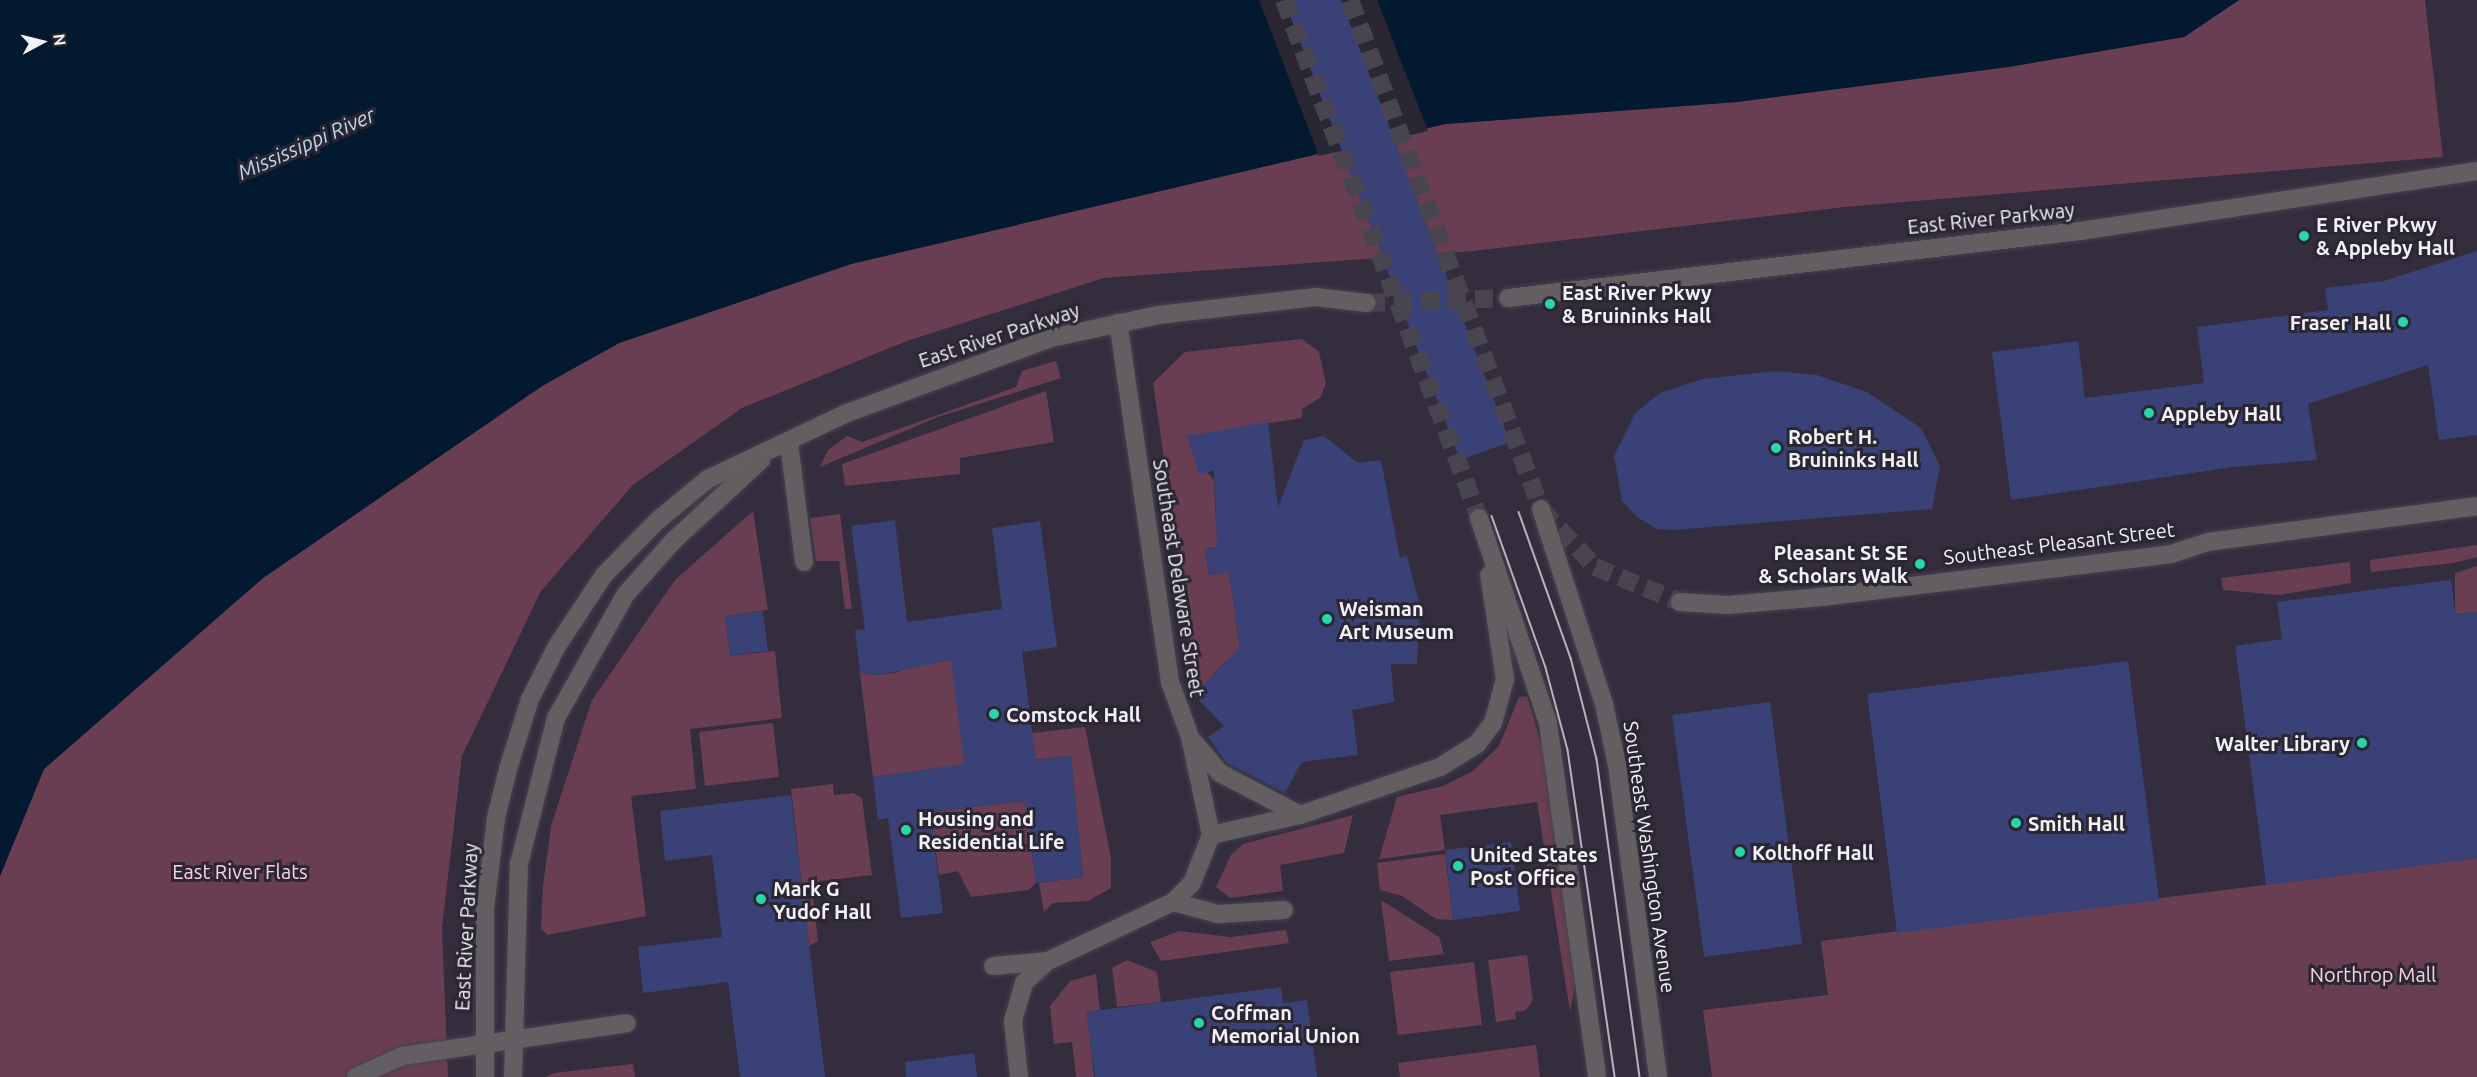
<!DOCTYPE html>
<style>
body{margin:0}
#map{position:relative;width:2477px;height:1077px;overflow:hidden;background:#2b2732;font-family:Ubuntu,sans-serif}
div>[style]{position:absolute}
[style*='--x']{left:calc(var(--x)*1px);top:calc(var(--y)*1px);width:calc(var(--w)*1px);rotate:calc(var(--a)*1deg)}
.built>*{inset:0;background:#332d3e}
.green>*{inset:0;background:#6a3e52}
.water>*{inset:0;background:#021930}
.pier>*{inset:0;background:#2b2732}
.building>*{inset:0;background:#394176}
.minor-tunnel>*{height:18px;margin-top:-9px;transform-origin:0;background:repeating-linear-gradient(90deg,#494550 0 18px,transparent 0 27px)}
.roads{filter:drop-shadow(0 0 2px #47434e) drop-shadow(0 0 2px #47434e)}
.minor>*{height:18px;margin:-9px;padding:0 9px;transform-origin:9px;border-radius:9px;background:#625e62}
.tram>*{height:1.5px;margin:-0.75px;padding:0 0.75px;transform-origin:0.75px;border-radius:0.75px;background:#b6b3bb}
.dots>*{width:16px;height:16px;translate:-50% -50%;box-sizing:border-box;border:3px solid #2b2732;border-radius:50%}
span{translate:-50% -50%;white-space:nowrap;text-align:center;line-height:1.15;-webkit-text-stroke:6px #2b2732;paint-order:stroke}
.street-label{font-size:20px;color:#f3f1f8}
.poi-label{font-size:20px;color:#f3f1f8;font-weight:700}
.left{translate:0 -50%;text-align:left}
.right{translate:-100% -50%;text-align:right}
.park-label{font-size:20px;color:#fad3e3}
.water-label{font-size:21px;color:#bcd7f2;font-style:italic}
.north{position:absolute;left:12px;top:12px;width:60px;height:60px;-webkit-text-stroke:4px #2b2732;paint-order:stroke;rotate:83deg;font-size:16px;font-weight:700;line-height:24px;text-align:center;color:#f3f1f8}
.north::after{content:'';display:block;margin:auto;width:21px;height:27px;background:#f3f1f8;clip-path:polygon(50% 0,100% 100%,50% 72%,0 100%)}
</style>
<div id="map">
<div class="built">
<div style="clip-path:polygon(2425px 0,2477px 0,2477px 1077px,448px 1077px,442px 929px,462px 756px,541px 591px,633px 485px,742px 408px,907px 341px,1104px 278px,1474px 251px,1845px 207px,2443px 157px)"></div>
</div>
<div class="green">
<div style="clip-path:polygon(2239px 0,2425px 0,2443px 157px,1845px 207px,1474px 251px,1104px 278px,907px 341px,742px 408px,633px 485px,541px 591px,462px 756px,442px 929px,448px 1077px,0 1077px,0 876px,44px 769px,263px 578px,542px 386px,619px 343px,851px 264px,1445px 124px,1737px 102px,2184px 37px)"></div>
<div style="clip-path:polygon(1302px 339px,1319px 352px,1326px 383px,1321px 397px,1302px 409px,1302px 418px,1187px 436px,1200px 474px,1207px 472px,1214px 480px,1216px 527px,1225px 528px,1226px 546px,1205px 549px,1209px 575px,1229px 572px,1245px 682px,1226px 661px,1198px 691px,1153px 383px,1185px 352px)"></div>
<div style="clip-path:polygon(1056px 361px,1061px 378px,938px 417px,820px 467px,828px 450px,847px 436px,862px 442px,1016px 387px,1022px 371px)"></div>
<div style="clip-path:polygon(1046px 391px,1054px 442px,960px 458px,960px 474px,845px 486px,842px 464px)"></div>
<div style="clip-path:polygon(753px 511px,768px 610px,725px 616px,730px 656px,775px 651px,782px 718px,690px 729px,696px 789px,631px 796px,646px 916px,547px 935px,541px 928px,543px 886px,551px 826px,592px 700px,675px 580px)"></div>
<div style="clip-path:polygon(840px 514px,852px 609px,845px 609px,839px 561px,816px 561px,810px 518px)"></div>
<div style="clip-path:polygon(2477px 545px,2477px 557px,2454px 563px,2371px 572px,2370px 560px)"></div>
<div style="clip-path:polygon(2350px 562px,2351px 583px,2279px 595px,2223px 590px,2221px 578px)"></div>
<div style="clip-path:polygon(2477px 566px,2477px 612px,2455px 614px,2455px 573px)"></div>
<div style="clip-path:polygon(964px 659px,976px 763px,873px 777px,860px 673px,878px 675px,899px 672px,899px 666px)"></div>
<div style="clip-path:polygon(1527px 696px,1547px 763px,1575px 985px,1570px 1012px,1537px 802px,1440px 815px,1445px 850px,1379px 859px,1397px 797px,1443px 786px,1473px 771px,1499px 746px,1519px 697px)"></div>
<div style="clip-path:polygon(773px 723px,779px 777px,705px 786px,699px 732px)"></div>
<div style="clip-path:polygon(1085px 727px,1111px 858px,1111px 888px,1088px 901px,1053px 903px,1044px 912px,1039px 883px,1083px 877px,1071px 756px,1024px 761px,1032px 733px)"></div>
<div style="clip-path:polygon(833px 784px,834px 795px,853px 793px,862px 798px,872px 875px,820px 881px,812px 887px,818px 941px,809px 946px,791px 789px)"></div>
<div style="clip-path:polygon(1025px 801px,1036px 883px,1029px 890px,971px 897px,958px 871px,939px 875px,930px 812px)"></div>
<div style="clip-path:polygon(1353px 815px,1344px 853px,1280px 865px,1283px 891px,1230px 898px,1216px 887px,1231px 855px,1243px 844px)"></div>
<div style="clip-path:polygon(1445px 854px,1453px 920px,1436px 919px,1402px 896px,1380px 890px,1377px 863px)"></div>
<div style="clip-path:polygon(2477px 858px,2477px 1077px,1712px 1077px,1703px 1010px,1828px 995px,1821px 941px)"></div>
<div style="clip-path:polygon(1381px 900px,1439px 937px,1444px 954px,1389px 961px)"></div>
<div style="clip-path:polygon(1286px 930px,1289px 943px,1161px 961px,1150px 942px,1179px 931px,1231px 937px)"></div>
<div style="clip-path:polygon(1527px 955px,1533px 1000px,1526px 1010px,1515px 1012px,1516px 1019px,1496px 1022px,1488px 960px)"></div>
<div style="clip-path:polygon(1127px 960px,1157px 972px,1161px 1002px,1117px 1007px,1112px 968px)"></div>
<div style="clip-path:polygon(1474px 962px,1482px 1025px,1398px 1035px,1390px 972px)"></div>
<div style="clip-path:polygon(1096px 974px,1100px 1010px,1087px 1012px,1094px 1077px,1076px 1077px,1072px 1042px,1054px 1044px,1050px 1006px,1070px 981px)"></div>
<div style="clip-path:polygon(1536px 1045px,1540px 1077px,1400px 1077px,1398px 1063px)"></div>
<div style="clip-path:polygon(633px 1064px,635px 1077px,546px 1077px,554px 1073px)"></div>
</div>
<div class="water">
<div style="clip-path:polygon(0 0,2239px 0,2184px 37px,2009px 67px,1737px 102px,1445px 124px,851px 264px,619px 343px,542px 386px,263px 578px,44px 769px,0 876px)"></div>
</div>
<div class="pier">
<div style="clip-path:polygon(1259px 0,1377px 0,1428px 131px,1319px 156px)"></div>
</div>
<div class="building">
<div style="clip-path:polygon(1284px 0,1341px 0,1510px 442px,1460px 460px)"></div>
<div style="clip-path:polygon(2477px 251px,2477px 435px,2439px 440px,2428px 365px,2308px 404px,2317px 460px,2233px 467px,2011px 500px,1992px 352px,2078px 341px,2085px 398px,2204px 383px,2197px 327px,2328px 310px,2325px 288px,2384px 281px)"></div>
<div style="clip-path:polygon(1776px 371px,1817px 375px,1867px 392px,1921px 428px,1940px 466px,1932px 509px,1674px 530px,1657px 529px,1637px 517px,1622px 501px,1614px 456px,1635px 413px,1660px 393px,1702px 379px)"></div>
<div style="clip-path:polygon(1268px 422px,1278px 507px,1304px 440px,1324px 436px,1358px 463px,1381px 460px,1400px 558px,1407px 556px,1420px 606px,1417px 664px,1391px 664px,1394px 702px,1352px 710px,1358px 755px,1302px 762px,1285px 793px,1227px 763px,1208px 737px,1224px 726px,1194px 695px,1240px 647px,1229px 572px,1209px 575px,1205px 549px,1217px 548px,1214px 470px,1200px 475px,1187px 436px)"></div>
<div style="clip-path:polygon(895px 520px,907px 622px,1002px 609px,992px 528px,1040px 521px,1057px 647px,1022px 652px,1036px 760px,1071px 756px,1083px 877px,1036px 883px,1025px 801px,930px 812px,943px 913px,901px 918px,888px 818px,878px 820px,873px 777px,964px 764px,951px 660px,878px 675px,860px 673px,855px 630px,865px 629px,851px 526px)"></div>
<div style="clip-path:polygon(2451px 580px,2455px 614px,2477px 612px,2477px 858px,2266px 885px,2235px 646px,2282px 639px,2277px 602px)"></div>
<div style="clip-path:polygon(763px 611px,768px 651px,730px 656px,725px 616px)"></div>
<div style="clip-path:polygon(2128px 661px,2159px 900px,1897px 933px,1867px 694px)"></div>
<div style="clip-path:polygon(1770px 702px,1802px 944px,1704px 957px,1672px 715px)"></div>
<div style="clip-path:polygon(791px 795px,825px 1077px,740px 1077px,728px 982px,643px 993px,638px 947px,722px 937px,712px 855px,665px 861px,660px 811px)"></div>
<div style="clip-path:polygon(1511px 842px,1520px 911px,1453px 920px,1445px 850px)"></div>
<div style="clip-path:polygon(1281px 987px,1283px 1003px,1307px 1000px,1317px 1077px,1095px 1077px,1086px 1012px)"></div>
<div style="clip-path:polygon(974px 1053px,977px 1077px,906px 1077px,905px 1062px)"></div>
</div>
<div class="minor-tunnel">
<div style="--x:1284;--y:0;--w:553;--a:69.37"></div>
<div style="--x:1350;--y:0;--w:544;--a:69.43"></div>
<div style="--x:1541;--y:509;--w:79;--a:47"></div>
<div style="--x:1595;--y:567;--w:92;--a:22.4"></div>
<div style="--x:1367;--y:303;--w:141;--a:-2"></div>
</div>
<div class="roads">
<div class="minor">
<div style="--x:1508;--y:298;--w:576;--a:-6.68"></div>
<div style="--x:2080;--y:231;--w:402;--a:-8.6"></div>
<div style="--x:789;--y:443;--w:120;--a:82.8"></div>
<div style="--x:1541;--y:509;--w:205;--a:72.1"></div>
<div style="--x:1604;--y:704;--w:62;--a:78"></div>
<div style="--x:1617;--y:765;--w:315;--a:82.5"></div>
<div style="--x:1479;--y:518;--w:216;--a:71.4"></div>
<div style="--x:1548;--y:723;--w:357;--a:82.1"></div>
<div style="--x:1680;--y:602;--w:48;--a:3.6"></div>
<div style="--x:1728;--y:605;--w:94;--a:-4.9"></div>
<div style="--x:1822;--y:597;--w:352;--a:-7"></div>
<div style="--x:2171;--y:554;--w:39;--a:-18"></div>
<div style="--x:2208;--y:542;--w:271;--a:-7.6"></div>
<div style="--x:1193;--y:741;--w:42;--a:49.8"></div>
<div style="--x:1220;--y:773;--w:90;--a:27.7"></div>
<div style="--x:1211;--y:835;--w:91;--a:-12.7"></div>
<div style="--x:1300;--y:815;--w:148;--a:-18.9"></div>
<div style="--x:1440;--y:767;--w:44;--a:-31.9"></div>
<div style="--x:1477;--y:744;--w:26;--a:-53"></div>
<div style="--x:1493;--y:723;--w:46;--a:-74.7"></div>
<div style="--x:1505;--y:679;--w:105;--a:-98.7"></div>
<div style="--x:1173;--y:902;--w:47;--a:14.9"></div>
<div style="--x:1218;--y:914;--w:66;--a:-3.5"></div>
<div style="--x:993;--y:966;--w:55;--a:-5.2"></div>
<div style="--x:356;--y:1077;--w:51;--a:-24.5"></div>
<div style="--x:402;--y:1056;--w:227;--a:-8.3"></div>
<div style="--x:485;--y:1077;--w:168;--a:-90"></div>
<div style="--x:485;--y:909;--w:92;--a:-83.1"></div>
<div style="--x:496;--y:818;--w:50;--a:-76.2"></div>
<div style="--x:508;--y:769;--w:73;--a:-72.6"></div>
<div style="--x:530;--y:699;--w:59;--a:-63"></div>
<div style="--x:557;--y:646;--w:85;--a:-56.5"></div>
<div style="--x:604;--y:575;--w:76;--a:-45.5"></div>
<div style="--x:657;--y:521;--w:66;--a:-39.5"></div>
<div style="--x:708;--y:479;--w:154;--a:-25.4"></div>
<div style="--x:847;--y:413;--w:217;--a:-20.2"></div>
<div style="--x:1051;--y:338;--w:109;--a:-12.1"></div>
<div style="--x:1158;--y:315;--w:159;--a:-6.5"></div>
<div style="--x:1316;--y:297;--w:51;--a:6.7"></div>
<div style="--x:513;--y:1077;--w:213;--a:-88.4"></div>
<div style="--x:519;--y:864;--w:151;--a:-75.8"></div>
<div style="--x:556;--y:718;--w:142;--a:-60.6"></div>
<div style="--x:626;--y:594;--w:71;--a:-48.4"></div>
<div style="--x:673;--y:541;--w:120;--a:-42.6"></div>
<div style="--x:1019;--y:1077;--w:56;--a:-96.1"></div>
<div style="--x:1013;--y:1021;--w:40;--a:-74"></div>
<div style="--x:1024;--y:983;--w:33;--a:-43"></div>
<div style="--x:1048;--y:961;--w:138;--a:-25.3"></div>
<div style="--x:1173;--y:902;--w:27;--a:-45"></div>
<div style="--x:1192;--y:883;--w:52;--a:-68.4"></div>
<div style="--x:1211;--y:835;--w:100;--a:-102.1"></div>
<div style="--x:1190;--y:737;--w:59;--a:-110"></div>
<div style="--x:1170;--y:682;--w:363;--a:-98.2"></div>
</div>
</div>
<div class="tram">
<div style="--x:1519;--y:512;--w:155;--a:70.4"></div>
<div style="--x:1571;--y:658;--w:104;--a:75.6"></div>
<div style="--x:1597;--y:759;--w:321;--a:82.3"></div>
<div style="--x:1492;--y:516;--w:161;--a:70.4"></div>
<div style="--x:1546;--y:668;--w:85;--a:75"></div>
<div style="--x:1568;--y:750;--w:330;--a:81.8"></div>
</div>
<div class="dots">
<div style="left:2304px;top:236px;background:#29d5ad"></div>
<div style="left:1550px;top:304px;background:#29d5ad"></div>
<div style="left:2403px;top:322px;background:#29d5ad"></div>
<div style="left:2149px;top:413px;background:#29d5ad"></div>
<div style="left:1776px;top:448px;background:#29d5ad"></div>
<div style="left:1920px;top:564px;background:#29d5ad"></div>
<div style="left:1327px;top:619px;background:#29d5ad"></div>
<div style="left:994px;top:714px;background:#29d5ad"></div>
<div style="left:2362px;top:743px;background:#29d5ad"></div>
<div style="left:2016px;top:823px;background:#29d5ad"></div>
<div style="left:906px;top:830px;background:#29d5ad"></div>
<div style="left:1740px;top:852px;background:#29d5ad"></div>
<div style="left:1458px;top:866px;background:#29d5ad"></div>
<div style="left:761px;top:899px;background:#29d5ad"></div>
<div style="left:1199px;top:1023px;background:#29d5ad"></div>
</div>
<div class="street-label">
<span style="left:1991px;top:218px;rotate:-6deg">East River Parkway</span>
<span style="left:999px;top:335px;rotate:-18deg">East River Parkway</span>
<span style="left:2059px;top:543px;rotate:-7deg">Southeast Pleasant Street</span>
<span style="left:1179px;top:578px;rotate:81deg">Southeast Delaware Street</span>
<span style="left:1650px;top:857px;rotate:82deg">Southeast Washington Avenue</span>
<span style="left:466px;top:927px;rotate:-87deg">East River Parkway</span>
</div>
<div class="poi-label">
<span class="left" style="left:2316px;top:236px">E River Pkwy<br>&amp; Appleby Hall</span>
<span class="left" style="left:1562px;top:304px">East River Pkwy<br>&amp; Bruininks Hall</span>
<span class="right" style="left:2391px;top:322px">Fraser Hall</span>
<span class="left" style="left:2161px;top:413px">Appleby Hall</span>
<span class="left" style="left:1788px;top:448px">Robert H.<br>Bruininks Hall</span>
<span class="right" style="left:1908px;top:564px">Pleasant St SE<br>&amp; Scholars Walk</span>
<span class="left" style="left:1339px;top:620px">Weisman<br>Art Museum</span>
<span class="left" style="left:1006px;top:714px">Comstock Hall</span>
<span class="right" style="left:2350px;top:743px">Walter Library</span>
<span class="left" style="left:918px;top:830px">Housing and<br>Residential Life</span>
<span class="left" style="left:2028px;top:823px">Smith Hall</span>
<span class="left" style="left:1752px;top:852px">Kolthoff Hall</span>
<span class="left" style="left:1470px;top:866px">United States<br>Post Office</span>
<span class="left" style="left:773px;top:900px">Mark G<br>Yudof Hall</span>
<span class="left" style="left:1211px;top:1024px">Coffman<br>Memorial Union</span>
</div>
<div class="park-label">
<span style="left:240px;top:871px">East River Flats</span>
<span style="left:2373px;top:974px">Northrop Mall</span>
</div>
<div class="water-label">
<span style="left:306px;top:143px;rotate:-24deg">Mississippi River</span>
</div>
<div class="north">N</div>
</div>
